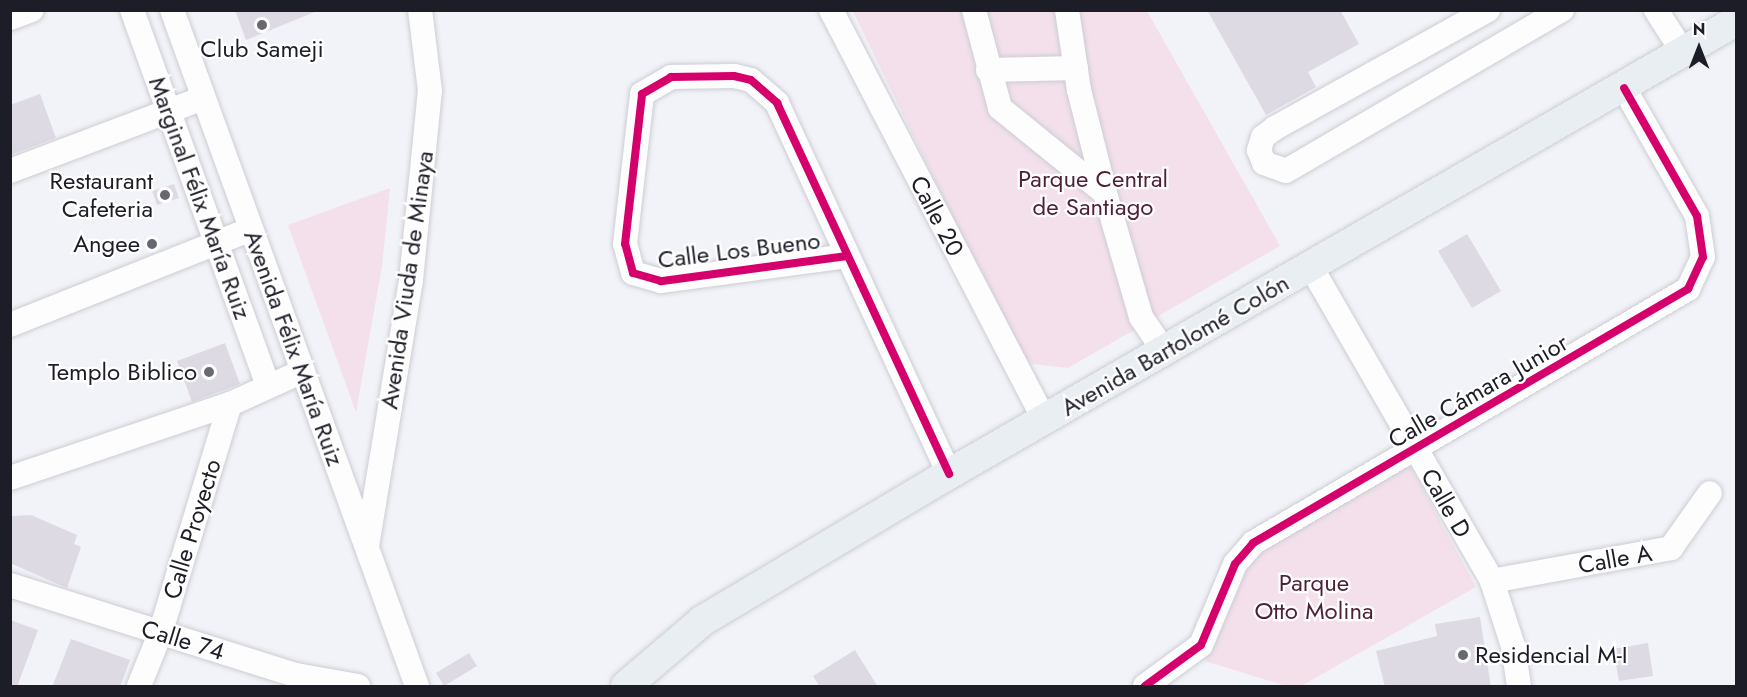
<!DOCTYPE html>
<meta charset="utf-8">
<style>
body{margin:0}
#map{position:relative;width:1747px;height:697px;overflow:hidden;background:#f2f3f8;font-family:Jost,sans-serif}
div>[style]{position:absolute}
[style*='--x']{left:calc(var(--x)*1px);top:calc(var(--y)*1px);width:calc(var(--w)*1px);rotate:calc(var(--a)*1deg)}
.green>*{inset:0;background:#f3e0eb}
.building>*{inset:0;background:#dedae3}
.roads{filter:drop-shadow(0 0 2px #cccdd4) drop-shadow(0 0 2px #cccdd4)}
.minor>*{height:24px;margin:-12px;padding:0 12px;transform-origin:12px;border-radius:12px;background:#fdfdfe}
.major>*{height:30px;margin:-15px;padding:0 15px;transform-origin:15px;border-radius:15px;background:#e9eef3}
.cycleway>*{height:8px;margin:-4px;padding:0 4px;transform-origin:4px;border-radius:4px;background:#d6006c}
.dots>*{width:16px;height:16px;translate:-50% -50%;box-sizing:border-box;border:3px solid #fff;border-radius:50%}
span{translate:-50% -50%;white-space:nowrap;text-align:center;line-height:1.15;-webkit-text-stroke:4.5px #fff;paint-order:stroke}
.poi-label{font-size:24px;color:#1c1d27}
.right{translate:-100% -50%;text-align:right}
.left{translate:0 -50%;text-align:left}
.park-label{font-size:24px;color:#4f1f38}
.street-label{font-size:24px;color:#1c1d27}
.frame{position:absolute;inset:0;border:12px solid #1c1d27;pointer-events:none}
.north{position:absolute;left:1669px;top:18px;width:60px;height:60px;-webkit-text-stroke:4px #fff;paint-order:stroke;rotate:0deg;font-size:16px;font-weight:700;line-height:24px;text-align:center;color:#1c1d27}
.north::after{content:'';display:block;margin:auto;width:21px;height:27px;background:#1c1d27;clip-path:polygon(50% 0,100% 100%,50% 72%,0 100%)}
</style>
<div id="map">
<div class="green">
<div style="clip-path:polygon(853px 11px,1147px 11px,1280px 246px,1068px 368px,1032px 364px,1019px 355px)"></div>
<div style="clip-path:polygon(390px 188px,382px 266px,356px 412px,288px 225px)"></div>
<div style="clip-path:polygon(1408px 462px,1476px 587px,1301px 686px,1286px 686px,1205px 661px,1246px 558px)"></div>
</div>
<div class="building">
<div style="clip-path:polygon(235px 10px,317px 10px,317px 11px,246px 40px)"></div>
<div style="clip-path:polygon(1207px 10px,1340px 10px,1359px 44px,1308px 72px,1316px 87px,1266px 115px)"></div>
<div style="clip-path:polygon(40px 94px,56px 138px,10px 155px,10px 105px)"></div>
<div style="clip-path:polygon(174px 184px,179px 198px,157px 205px,152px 191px)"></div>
<div style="clip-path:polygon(1467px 234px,1501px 291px,1472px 308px,1438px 251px)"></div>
<div style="clip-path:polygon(225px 343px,240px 384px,192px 402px,177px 361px)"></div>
<div style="clip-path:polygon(31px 515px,77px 535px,74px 544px,81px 547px,67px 588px,10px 563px,10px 516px)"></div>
<div style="clip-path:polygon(1480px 617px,1491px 687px,1385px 687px,1376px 651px,1437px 636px,1435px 624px)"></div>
<div style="clip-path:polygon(10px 620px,38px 630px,17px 687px,10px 687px)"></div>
<div style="clip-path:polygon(71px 639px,130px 660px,120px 687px,52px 687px)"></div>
<div style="clip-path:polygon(1648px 643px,1653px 676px,1619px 681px,1613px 649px)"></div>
<div style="clip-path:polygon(855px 650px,878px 687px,820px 687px,813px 676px)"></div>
<div style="clip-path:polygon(469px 653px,477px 666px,444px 686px,436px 673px)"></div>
</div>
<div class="roads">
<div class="minor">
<div style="--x:132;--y:10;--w:399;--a:70.1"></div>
<div style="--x:172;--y:10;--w:719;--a:70.08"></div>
<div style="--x:831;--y:10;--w:462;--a:62.5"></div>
<div style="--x:974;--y:10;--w:101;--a:75.1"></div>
<div style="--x:1000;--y:108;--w:135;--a:39"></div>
<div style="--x:1067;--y:10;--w:81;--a:81.5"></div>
<div style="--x:1079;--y:90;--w:106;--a:75.8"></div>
<div style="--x:1105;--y:193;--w:129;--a:73.8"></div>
<div style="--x:1141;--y:317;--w:41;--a:55.9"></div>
<div style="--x:1488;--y:10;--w:244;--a:151"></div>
<div style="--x:1275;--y:128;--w:15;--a:143"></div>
<div style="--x:1263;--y:137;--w:14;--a:107"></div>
<div style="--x:1259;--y:150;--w:14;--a:69"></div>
<div style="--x:1264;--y:163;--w:23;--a:20"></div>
<div style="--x:1286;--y:171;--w:320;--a:-30.3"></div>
<div style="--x:1656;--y:10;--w:50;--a:57.3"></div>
<div style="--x:10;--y:18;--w:23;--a:-20"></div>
<div style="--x:988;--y:70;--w:88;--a:-1.3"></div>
<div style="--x:10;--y:171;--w:206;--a:-20.7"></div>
<div style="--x:847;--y:256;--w:188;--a:172.3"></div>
<div style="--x:661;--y:281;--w:29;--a:-164"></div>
<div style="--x:633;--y:273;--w:30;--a:-105"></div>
<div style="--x:625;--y:244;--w:151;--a:-83.5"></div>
<div style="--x:642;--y:94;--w:34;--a:-30"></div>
<div style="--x:671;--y:77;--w:63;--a:-0.9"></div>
<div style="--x:734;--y:76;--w:17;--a:13"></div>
<div style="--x:751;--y:80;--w:35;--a:41"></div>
<div style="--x:777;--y:103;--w:409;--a:65.1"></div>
<div style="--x:1311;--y:267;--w:362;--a:60"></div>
<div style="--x:1492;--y:581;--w:68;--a:72.1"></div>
<div style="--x:1513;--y:646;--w:40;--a:81.5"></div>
<div style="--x:10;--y:325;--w:259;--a:-21.7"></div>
<div style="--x:10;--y:478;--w:232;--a:-18.6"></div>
<div style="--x:230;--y:404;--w:80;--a:-24.3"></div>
<div style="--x:367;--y:546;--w:270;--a:-80.6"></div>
<div style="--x:411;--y:280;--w:190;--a:-84.3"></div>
<div style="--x:430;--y:91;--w:82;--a:-97"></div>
<div style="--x:1492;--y:581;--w:182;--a:-10.4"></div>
<div style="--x:1671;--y:548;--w:67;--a:-54.7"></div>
<div style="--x:10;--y:585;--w:300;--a:17.5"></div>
<div style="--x:296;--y:675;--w:63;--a:10.1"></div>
<div style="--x:139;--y:686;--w:56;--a:-68"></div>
<div style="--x:160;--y:634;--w:240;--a:-73.1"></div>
<div style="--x:1145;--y:686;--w:69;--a:-36.2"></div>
<div style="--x:1201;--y:645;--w:88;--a:-67.2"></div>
<div style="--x:1235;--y:564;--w:28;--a:-49"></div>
<div style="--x:1253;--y:543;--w:504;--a:-30.28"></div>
<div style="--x:1688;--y:289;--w:35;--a:-65"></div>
<div style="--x:1703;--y:257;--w:41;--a:-98.3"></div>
<div style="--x:1697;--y:216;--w:147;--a:-119.7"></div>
</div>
<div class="major">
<div style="--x:626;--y:686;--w:100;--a:-40.5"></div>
<div style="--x:702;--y:621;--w:287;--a:-30.8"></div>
<div style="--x:949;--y:474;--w:908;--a:-29.92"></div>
</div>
</div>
<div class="cycleway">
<div style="--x:847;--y:256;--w:188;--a:172.3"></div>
<div style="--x:661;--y:281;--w:29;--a:-164"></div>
<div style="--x:633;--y:273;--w:30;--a:-105"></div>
<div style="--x:625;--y:244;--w:151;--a:-83.5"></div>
<div style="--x:642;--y:94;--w:34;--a:-30"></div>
<div style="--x:671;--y:77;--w:63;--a:-0.9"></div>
<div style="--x:734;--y:76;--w:17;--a:13"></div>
<div style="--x:751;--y:80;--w:35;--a:41"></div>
<div style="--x:777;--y:103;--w:409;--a:65.1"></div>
<div style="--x:1145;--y:686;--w:69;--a:-36.2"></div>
<div style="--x:1201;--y:645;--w:88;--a:-67.2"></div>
<div style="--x:1235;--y:564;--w:28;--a:-49"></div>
<div style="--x:1253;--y:543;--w:504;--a:-30.28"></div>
<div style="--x:1688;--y:289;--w:35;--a:-65"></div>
<div style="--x:1703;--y:257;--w:41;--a:-98.3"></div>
<div style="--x:1697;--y:216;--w:147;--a:-119.7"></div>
</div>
<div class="dots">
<div style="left:262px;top:25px;background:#676870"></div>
<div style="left:165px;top:195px;background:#676870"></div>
<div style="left:152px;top:244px;background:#676870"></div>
<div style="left:209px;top:372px;background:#676870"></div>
<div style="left:1463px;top:655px;background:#676870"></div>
</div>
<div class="poi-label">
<span style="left:262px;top:49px">Club Sameji</span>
<span class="right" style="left:153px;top:195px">Restaurant<br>Cafeteria</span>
<span class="right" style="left:140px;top:244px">Angee</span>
<span class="right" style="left:197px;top:372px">Templo Biblico</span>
<span class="left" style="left:1475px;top:655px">Residencial M-I</span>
</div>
<div class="park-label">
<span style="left:1093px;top:193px">Parque Central<br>de Santiago</span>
<span style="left:1314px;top:597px">Parque<br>Otto Molina</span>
</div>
<div class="street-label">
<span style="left:200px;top:198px;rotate:70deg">Marginal Félix María Ruiz</span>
<span style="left:937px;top:216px;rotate:62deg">Calle 20</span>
<span style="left:739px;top:250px;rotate:-7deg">Calle Los Bueno</span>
<span style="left:407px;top:280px;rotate:-82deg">Avenida Viuda de Minaya</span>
<span style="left:1175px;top:345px;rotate:-30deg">Avenida Bartolomé Colón</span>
<span style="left:294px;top:348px;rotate:70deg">Avenida Félix María Ruiz</span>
<span style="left:1478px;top:391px;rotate:-30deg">Calle Cámara Junior</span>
<span style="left:1446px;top:503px;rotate:60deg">Calle D</span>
<span style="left:192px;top:529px;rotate:-73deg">Calle Proyecto</span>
<span style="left:1615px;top:559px;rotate:-10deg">Calle A</span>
<span style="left:183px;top:640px;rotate:17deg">Calle 74</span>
</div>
<div class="frame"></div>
<div class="north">N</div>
</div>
